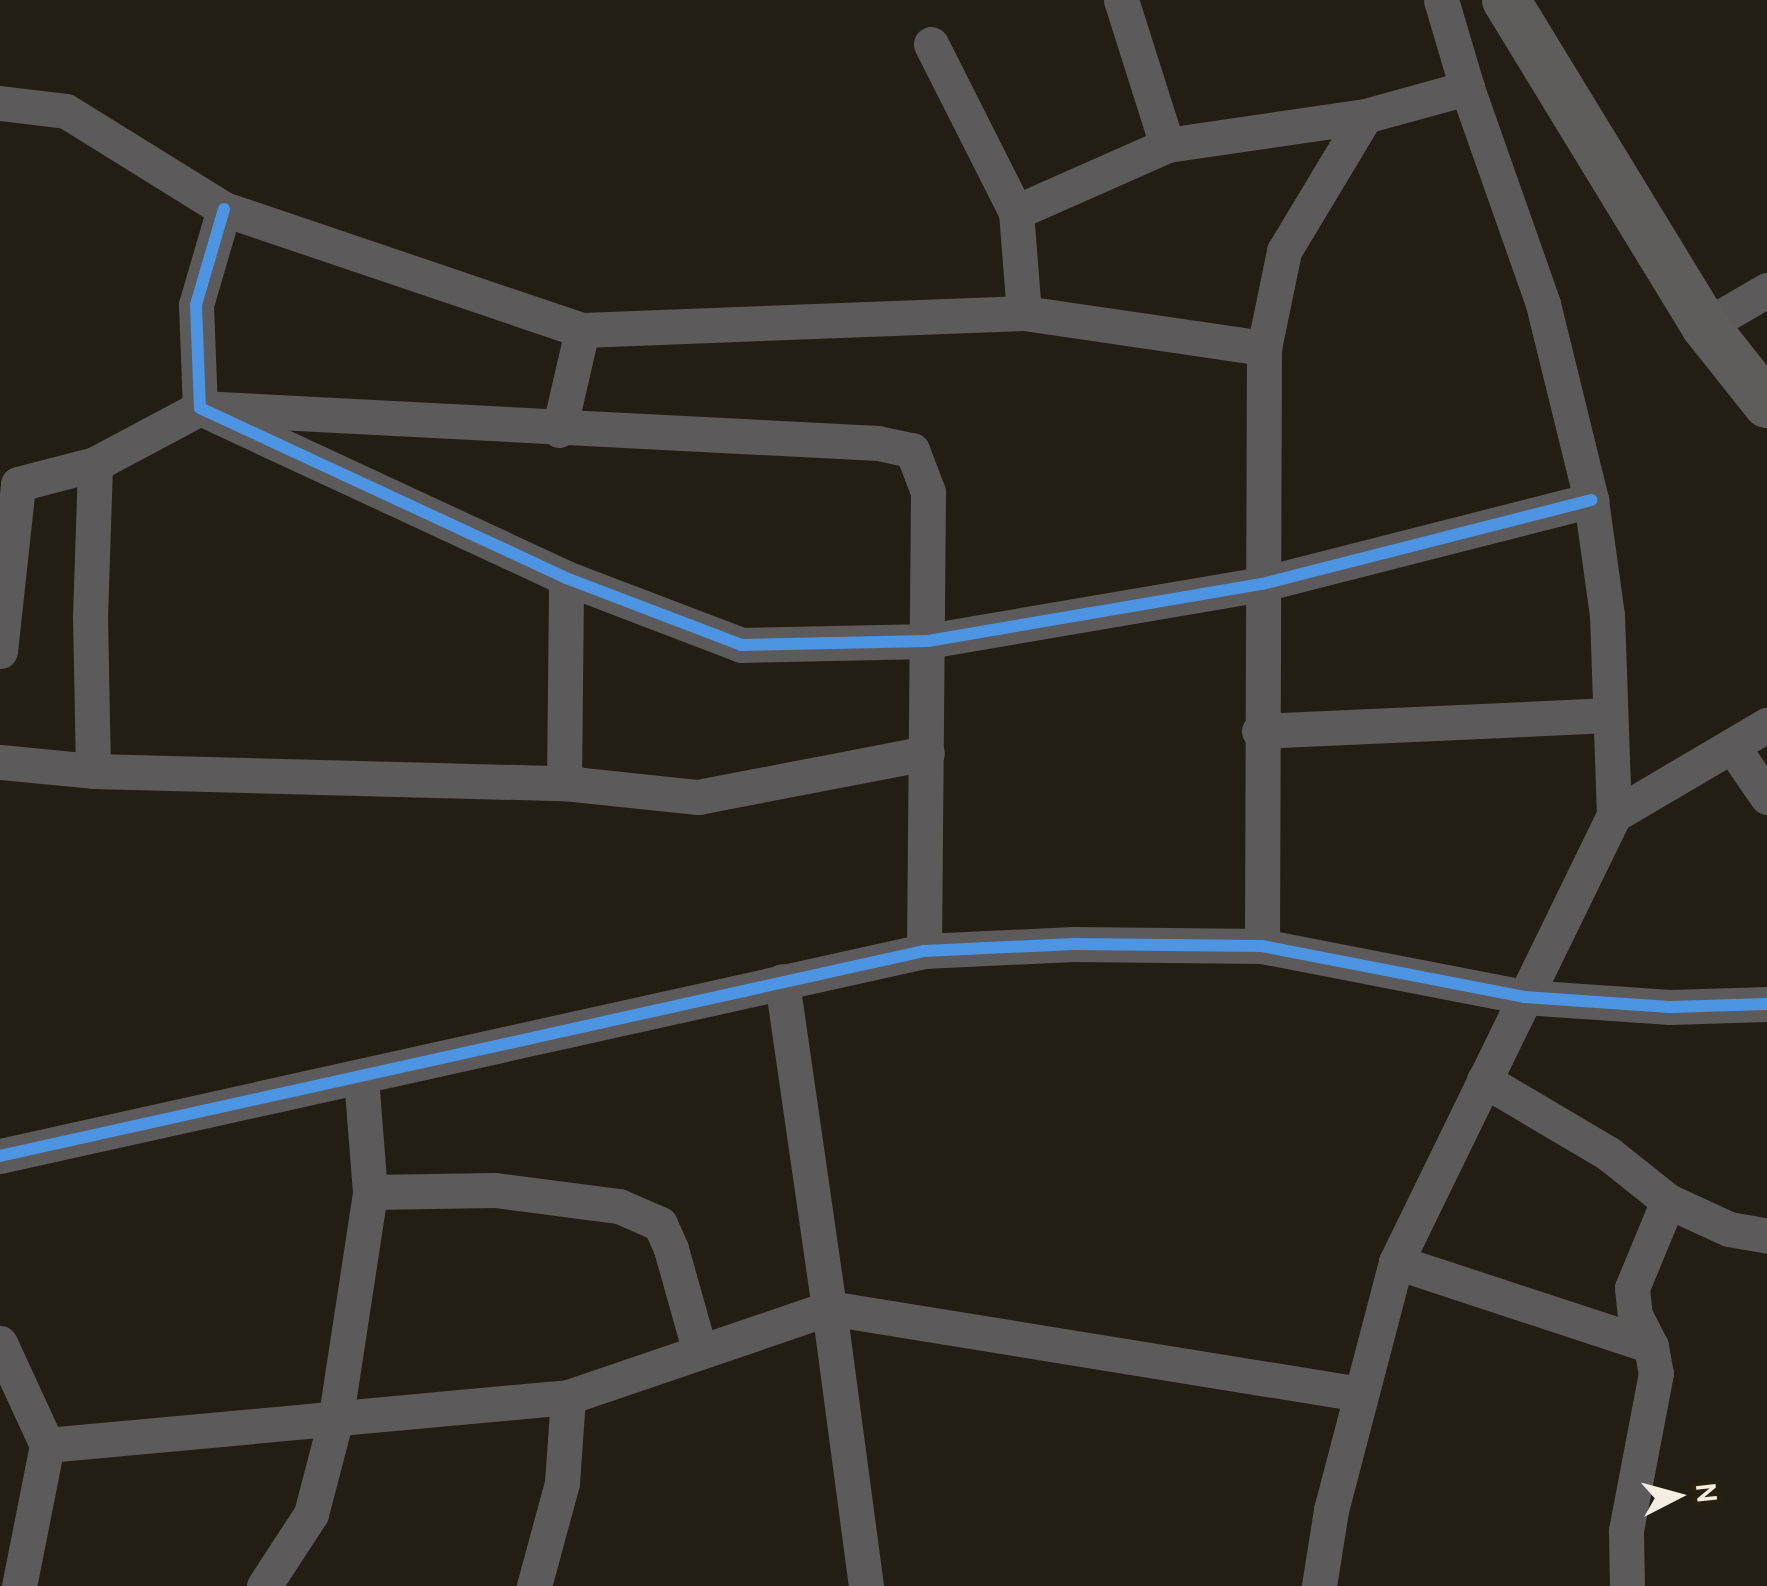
<!DOCTYPE html>
<style>
body{margin:0}
#map{position:relative;width:1767px;height:1586px;overflow:hidden;background:#231e13;font-family:Cabin,sans-serif}
div>[style]{position:absolute}
[style*='--x']{left:calc(var(--x)*1px);top:calc(var(--y)*1px);width:calc(var(--w)*1px);rotate:calc(var(--a)*1deg)}
.minor>*{height:35px;margin:-17.5px;padding:0 17.5px;transform-origin:17.5px;border-radius:17.5px;background:#5c5a5b}
.secondary>*{height:48px;margin:-24px;padding:0 24px;transform-origin:24px;border-radius:24px;background:#5f5c5c}
.cycleway>*{height:12px;margin:-6px;padding:0 6px;transform-origin:6px;border-radius:6px;background:#4d94e3}
span{translate:-50% -50%;white-space:nowrap;text-align:center;line-height:1.15;-webkit-text-stroke:8px #29200d;paint-order:stroke}
.north{position:absolute;left:1627px;top:1446px;width:100px;height:100px;-webkit-text-stroke:8px #29200d;paint-order:stroke;rotate:84deg;font-size:28px;font-weight:700;line-height:40px;text-align:center;color:#f4ede2}
.north::after{content:'';display:block;margin:auto;width:35px;height:45px;background:#f4ede2;clip-path:polygon(50% 0,100% 100%,50% 72%,0 100%)}
</style>
<div id="map">
<div class="minor">
<div style="--x:1121;--y:0;--w:152;--a:72.4"></div>
<div style="--x:1441;--y:0;--w:92;--a:73.5"></div>
<div style="--x:1467;--y:88;--w:229;--a:70.6"></div>
<div style="--x:1543;--y:304;--w:202;--a:76.2"></div>
<div style="--x:1591;--y:500;--w:116;--a:82.1"></div>
<div style="--x:1607;--y:615;--w:200;--a:88"></div>
<div style="--x:1614;--y:815;--w:178;--a:-30.5"></div>
<div style="--x:931;--y:44;--w:188;--a:63.2"></div>
<div style="--x:1016;--y:212;--w:101;--a:85.5"></div>
<div style="--x:0;--y:103;--w:66;--a:6.9"></div>
<div style="--x:66;--y:111;--w:186;--a:31.8"></div>
<div style="--x:224;--y:209;--w:378;--a:18.7"></div>
<div style="--x:582;--y:330;--w:442;--a:-2.2"></div>
<div style="--x:1024;--y:313;--w:243;--a:8.3"></div>
<div style="--x:224;--y:209;--w:100;--a:106.3"></div>
<div style="--x:196;--y:305;--w:103;--a:87.8"></div>
<div style="--x:200;--y:408;--w:404;--a:24.9"></div>
<div style="--x:566;--y:578;--w:187;--a:20.9"></div>
<div style="--x:741;--y:645;--w:187;--a:-1.2"></div>
<div style="--x:928;--y:641;--w:339;--a:-9.7"></div>
<div style="--x:1262;--y:584;--w:340;--a:-14.3"></div>
<div style="--x:1016;--y:212;--w:165;--a:-23.9"></div>
<div style="--x:1167;--y:145;--w:200;--a:-8.3"></div>
<div style="--x:1365;--y:116;--w:106;--a:-15.4"></div>
<div style="--x:1705;--y:326;--w:72;--a:-30.1"></div>
<div style="--x:559;--y:430;--w:103;--a:-77"></div>
<div style="--x:0;--y:651;--w:168;--a:-83.8"></div>
<div style="--x:18;--y:484;--w:80;--a:-14.6"></div>
<div style="--x:95;--y:464;--w:119;--a:-28.1"></div>
<div style="--x:200;--y:408;--w:679;--a:2.96"></div>
<div style="--x:878;--y:443;--w:35;--a:12"></div>
<div style="--x:912;--y:450;--w:45;--a:69.1"></div>
<div style="--x:928;--y:492;--w:459;--a:90.5"></div>
<div style="--x:1259;--y:731;--w:351;--a:-2.6"></div>
<div style="--x:1732;--y:746;--w:62;--a:55.5"></div>
<div style="--x:0;--y:762;--w:93;--a:5.5"></div>
<div style="--x:93;--y:771;--w:471;--a:1.5"></div>
<div style="--x:564;--y:783;--w:135;--a:6"></div>
<div style="--x:698;--y:797;--w:233;--a:-10.9"></div>
<div style="--x:93;--y:771;--w:154;--a:-91.1"></div>
<div style="--x:90;--y:617;--w:153;--a:-88.1"></div>
<div style="--x:564;--y:783;--w:205;--a:-89.4"></div>
<div style="--x:1614;--y:815;--w:497;--a:116"></div>
<div style="--x:1396;--y:1262;--w:268;--a:18.2"></div>
<div style="--x:1262;--y:946;--w:598;--a:-89.81"></div>
<div style="--x:1264;--y:348;--w:99;--a:-78.3"></div>
<div style="--x:1284;--y:251;--w:157;--a:-59"></div>
<div style="--x:1484;--y:1080;--w:145;--a:30.6"></div>
<div style="--x:1609;--y:1154;--w:75;--a:38.5"></div>
<div style="--x:1668;--y:1201;--w:94;--a:112.5"></div>
<div style="--x:1632;--y:1288;--w:27;--a:84"></div>
<div style="--x:1635;--y:1315;--w:35;--a:63"></div>
<div style="--x:1651;--y:1346;--w:27;--a:80"></div>
<div style="--x:1656;--y:1373;--w:161;--a:100.8"></div>
<div style="--x:1626;--y:1531;--w:55;--a:89"></div>
<div style="--x:0;--y:1156;--w:946;--a:-12.51"></div>
<div style="--x:924;--y:951;--w:150;--a:-2.7"></div>
<div style="--x:1074;--y:944;--w:188;--a:0.6"></div>
<div style="--x:1262;--y:946;--w:267;--a:11"></div>
<div style="--x:1524;--y:997;--w:146;--a:3.9"></div>
<div style="--x:1670;--y:1007;--w:97;--a:-1.8"></div>
<div style="--x:370;--y:1192;--w:125;--a:-0.9"></div>
<div style="--x:495;--y:1190;--w:125;--a:7.4"></div>
<div style="--x:619;--y:1206;--w:45;--a:23.7"></div>
<div style="--x:660;--y:1224;--w:27;--a:66"></div>
<div style="--x:671;--y:1249;--w:107;--a:74.3"></div>
<div style="--x:1668;--y:1201;--w:67;--a:24.7"></div>
<div style="--x:1729;--y:1229;--w:39;--a:10"></div>
<div style="--x:0;--y:1343;--w:112;--a:65.3"></div>
<div style="--x:47;--y:1445;--w:144;--a:101.2"></div>
<div style="--x:47;--y:1445;--w:523;--a:-5.26"></div>
<div style="--x:568;--y:1397;--w:276;--a:-18.8"></div>
<div style="--x:829;--y:1308;--w:330;--a:-98.2"></div>
<div style="--x:264;--y:1586;--w:86;--a:-56.9"></div>
<div style="--x:311;--y:1514;--w:95;--a:-75.4"></div>
<div style="--x:335;--y:1422;--w:233;--a:-81.3"></div>
<div style="--x:370;--y:1192;--w:115;--a:-94.5"></div>
<div style="--x:534;--y:1586;--w:107;--a:-74.8"></div>
<div style="--x:562;--y:1483;--w:86;--a:-86"></div>
<div style="--x:866;--y:1586;--w:280;--a:-97.6"></div>
<div style="--x:829;--y:1308;--w:538;--a:9.2"></div>
<div style="--x:1319;--y:1586;--w:77;--a:-81"></div>
<div style="--x:1331;--y:1510;--w:256;--a:-75.3"></div>
</div>
<div class="secondary">
<div style="--x:1506;--y:0;--w:382;--a:58.6"></div>
<div style="--x:1705;--y:326;--w:100;--a:51.5"></div>
</div>
<div class="cycleway">
<div style="--x:224;--y:209;--w:100;--a:106.3"></div>
<div style="--x:196;--y:305;--w:103;--a:87.8"></div>
<div style="--x:200;--y:408;--w:404;--a:24.9"></div>
<div style="--x:566;--y:578;--w:187;--a:20.9"></div>
<div style="--x:741;--y:645;--w:187;--a:-1.2"></div>
<div style="--x:928;--y:641;--w:339;--a:-9.7"></div>
<div style="--x:1262;--y:584;--w:340;--a:-14.3"></div>
<div style="--x:0;--y:1156;--w:946;--a:-12.51"></div>
<div style="--x:924;--y:951;--w:150;--a:-2.7"></div>
<div style="--x:1074;--y:944;--w:188;--a:0.6"></div>
<div style="--x:1262;--y:946;--w:267;--a:11"></div>
<div style="--x:1524;--y:997;--w:146;--a:3.9"></div>
<div style="--x:1670;--y:1007;--w:97;--a:-1.8"></div>
</div>
<div class="north">N</div>
</div>
